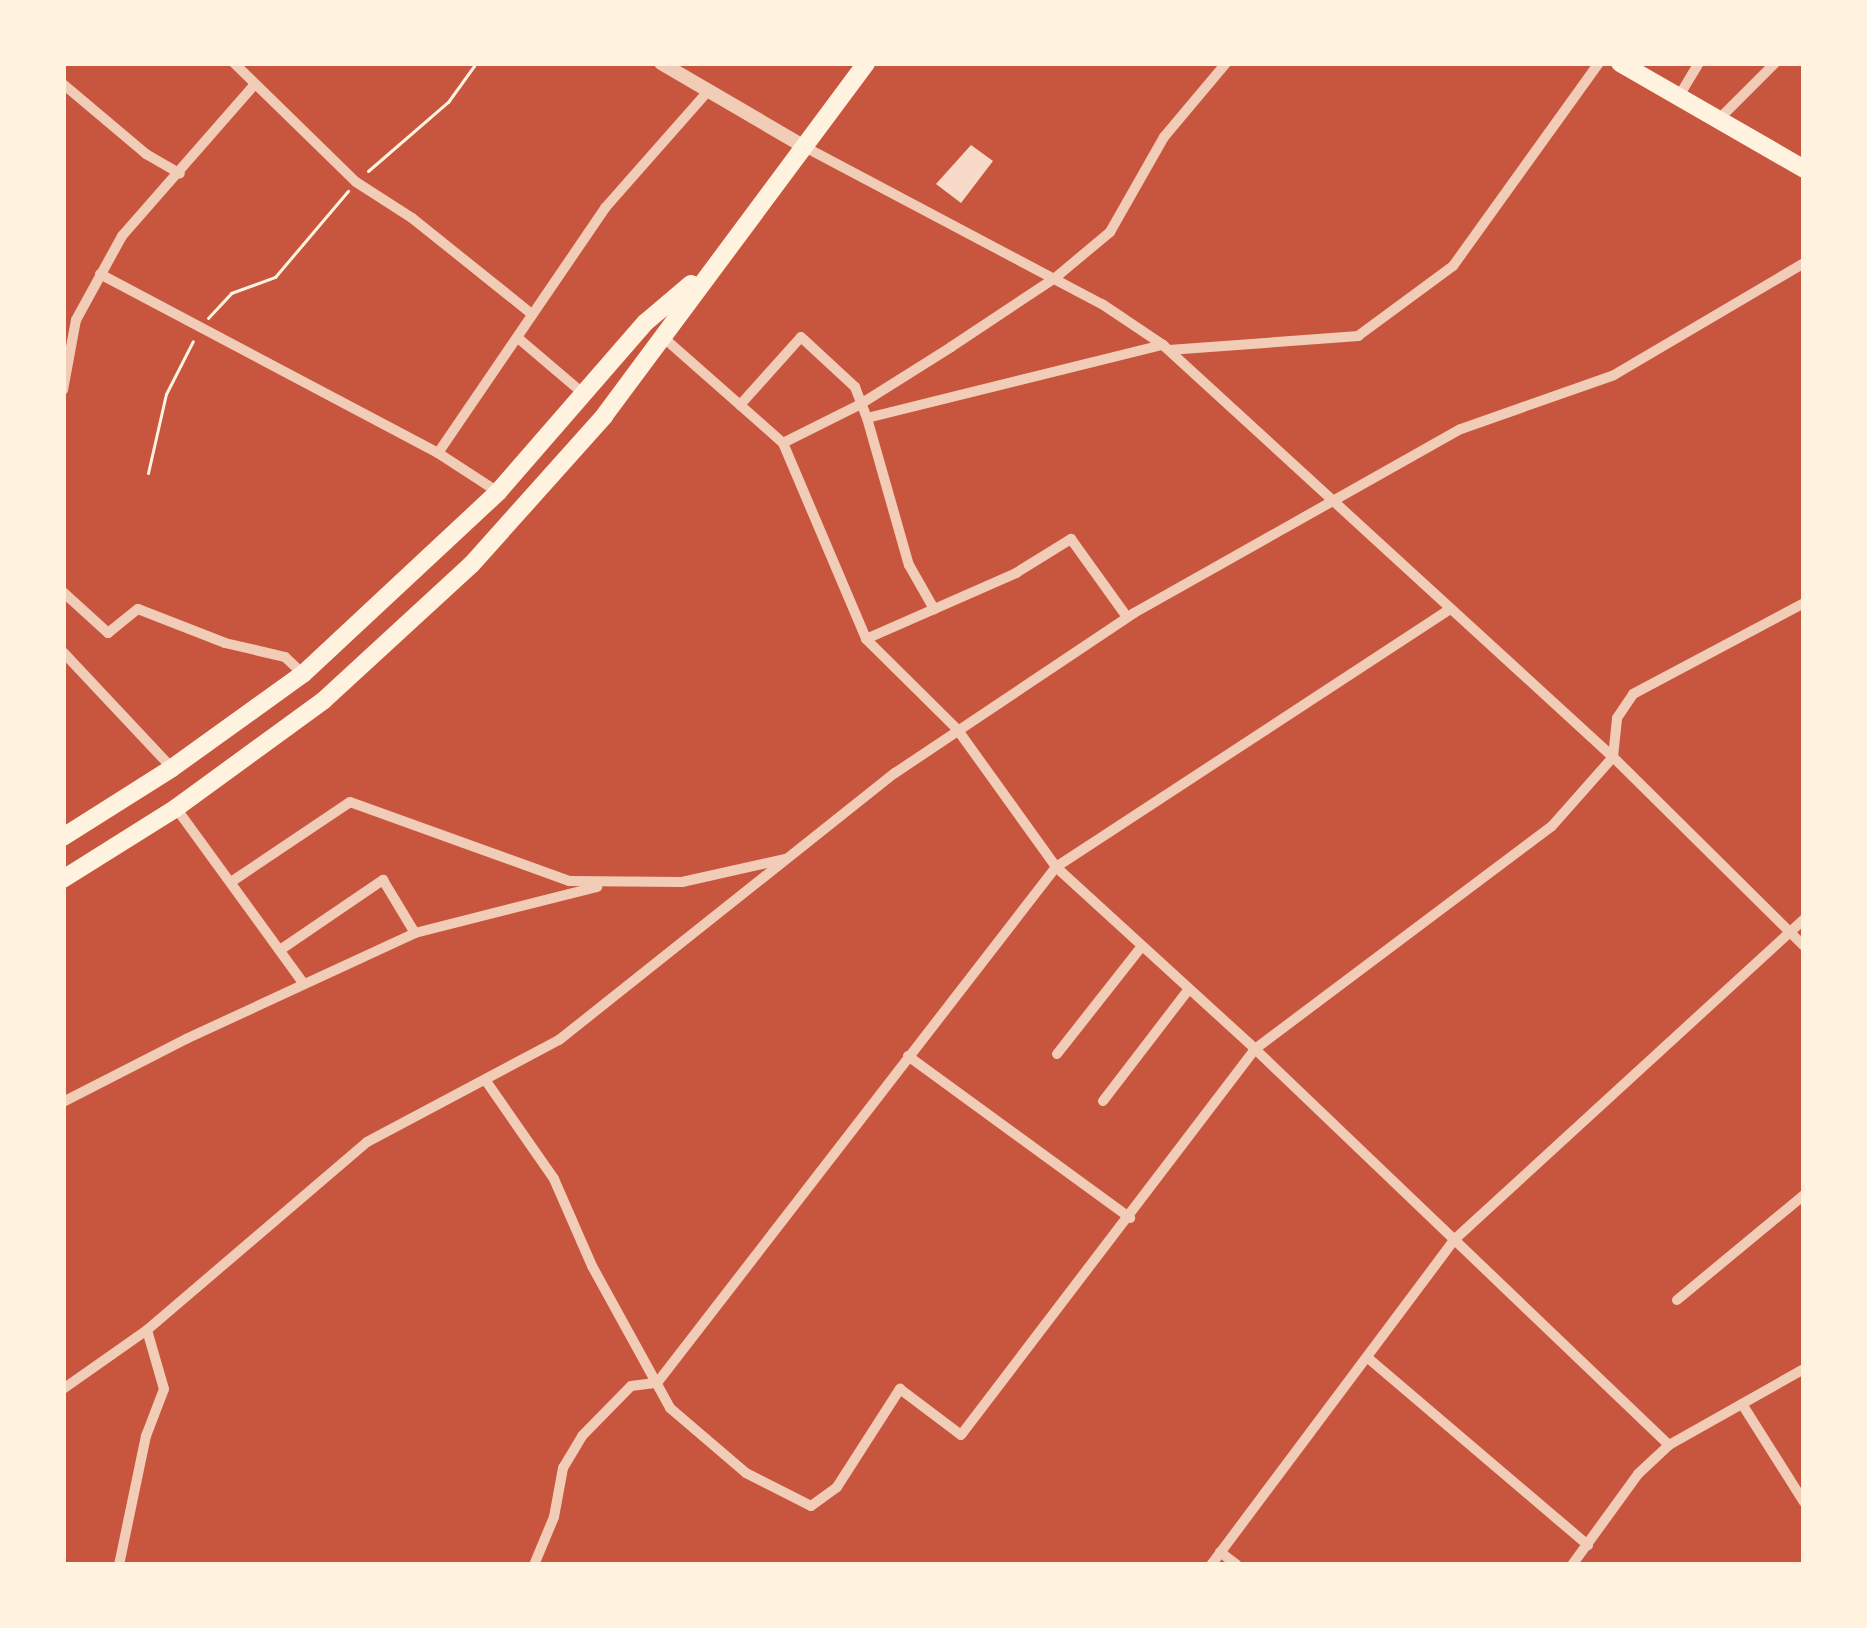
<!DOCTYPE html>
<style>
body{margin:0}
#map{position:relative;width:1867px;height:1628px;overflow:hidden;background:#c8553d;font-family:"Noto Sans",sans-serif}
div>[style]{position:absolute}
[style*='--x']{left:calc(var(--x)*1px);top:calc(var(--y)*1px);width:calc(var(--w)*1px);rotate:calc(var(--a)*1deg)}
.building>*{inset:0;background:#f7dbc8}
.path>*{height:3px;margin:-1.5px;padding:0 1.5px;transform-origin:1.5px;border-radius:1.5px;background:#fff3e0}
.minor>*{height:10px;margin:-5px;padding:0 5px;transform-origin:5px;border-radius:5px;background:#f1ccb7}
.tertiary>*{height:14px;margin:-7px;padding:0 7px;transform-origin:7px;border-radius:7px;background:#f1ccb7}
.primary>*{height:18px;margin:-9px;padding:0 9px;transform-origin:9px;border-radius:9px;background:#fff3e0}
span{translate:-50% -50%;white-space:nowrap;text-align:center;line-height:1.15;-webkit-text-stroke:12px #fff3e0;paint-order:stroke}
.frame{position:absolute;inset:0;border:66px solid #fff3e0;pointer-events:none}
</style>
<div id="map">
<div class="building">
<div style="clip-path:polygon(971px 145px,993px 161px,961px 203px,936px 184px)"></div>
</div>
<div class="path">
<div style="--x:368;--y:171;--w:106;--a:-40.8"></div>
<div style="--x:448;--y:102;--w:48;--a:-54.3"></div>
<div style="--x:208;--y:318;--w:34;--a:-47"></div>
<div style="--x:231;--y:293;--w:47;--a:-20"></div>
<div style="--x:275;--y:277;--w:113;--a:-49.7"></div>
<div style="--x:148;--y:473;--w:81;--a:-77.2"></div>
<div style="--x:166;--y:394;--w:59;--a:-63"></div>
</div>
<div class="minor">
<div style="--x:234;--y:63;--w:170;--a:44.3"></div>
<div style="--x:356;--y:182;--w:67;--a:32.7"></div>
<div style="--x:412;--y:218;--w:154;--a:38.7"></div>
<div style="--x:63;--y:84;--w:109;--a:40.1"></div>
<div style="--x:146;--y:154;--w:39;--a:30"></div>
<div style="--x:1679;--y:96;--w:39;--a:-59"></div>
<div style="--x:1718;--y:120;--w:81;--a:-45"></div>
<div style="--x:803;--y:146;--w:338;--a:27.9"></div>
<div style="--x:1102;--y:304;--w:73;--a:33.9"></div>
<div style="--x:1163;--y:345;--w:610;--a:42.48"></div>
<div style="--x:1613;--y:757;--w:269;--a:44.7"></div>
<div style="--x:100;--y:274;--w:382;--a:27.9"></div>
<div style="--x:438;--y:453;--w:72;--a:33"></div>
<div style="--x:518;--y:338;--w:88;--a:40.4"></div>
<div style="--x:664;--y:338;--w:159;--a:41.4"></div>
<div style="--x:783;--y:443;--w:213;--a:67"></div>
<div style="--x:866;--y:639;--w:128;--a:44.7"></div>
<div style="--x:957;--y:729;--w:170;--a:54.3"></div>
<div style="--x:1056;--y:867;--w:270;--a:42.4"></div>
<div style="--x:1255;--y:1049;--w:573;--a:43.73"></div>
<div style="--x:1169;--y:350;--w:190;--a:-4.2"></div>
<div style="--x:1358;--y:336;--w:118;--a:-36.4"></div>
<div style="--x:1453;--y:266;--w:250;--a:-54.3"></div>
<div style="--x:63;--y:390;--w:71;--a:-79.5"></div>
<div style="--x:76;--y:320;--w:96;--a:-61.3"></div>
<div style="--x:122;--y:236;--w:201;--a:-48.8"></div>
<div style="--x:740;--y:405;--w:91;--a:-48.1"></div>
<div style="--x:801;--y:337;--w:74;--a:42.8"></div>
<div style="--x:855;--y:387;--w:33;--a:69"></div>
<div style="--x:867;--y:418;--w:305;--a:-13.9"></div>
<div style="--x:867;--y:418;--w:153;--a:74.1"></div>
<div style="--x:909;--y:565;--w:51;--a:60.4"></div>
<div style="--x:783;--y:443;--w:85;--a:-26.6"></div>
<div style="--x:859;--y:405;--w:109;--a:-32.2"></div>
<div style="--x:951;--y:347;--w:125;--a:-33.6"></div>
<div style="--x:1055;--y:278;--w:72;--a:-39.9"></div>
<div style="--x:1110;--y:232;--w:109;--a:-60.4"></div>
<div style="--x:1164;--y:137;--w:97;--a:-50"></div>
<div style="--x:438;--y:453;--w:297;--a:-55.7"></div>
<div style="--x:605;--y:208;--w:157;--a:-48.6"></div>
<div style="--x:63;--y:592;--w:61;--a:42.3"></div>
<div style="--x:108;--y:633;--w:38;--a:-39"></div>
<div style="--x:138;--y:609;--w:93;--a:21.3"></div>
<div style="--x:225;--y:643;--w:62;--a:13.1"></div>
<div style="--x:285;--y:657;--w:25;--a:43"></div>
<div style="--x:866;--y:639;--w:164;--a:-23.7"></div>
<div style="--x:1016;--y:573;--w:65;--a:-31.7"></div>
<div style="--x:1071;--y:539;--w:96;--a:54.3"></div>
<div style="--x:63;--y:652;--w:159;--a:46.8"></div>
<div style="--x:176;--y:808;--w:216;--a:54"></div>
<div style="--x:231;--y:882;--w:143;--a:-33.9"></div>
<div style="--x:350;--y:802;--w:233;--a:19.8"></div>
<div style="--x:569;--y:881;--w:113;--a:0.5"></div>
<div style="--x:682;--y:882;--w:106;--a:-12.6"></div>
<div style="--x:280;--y:950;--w:125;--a:-34.2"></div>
<div style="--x:383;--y:880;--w:62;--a:58.9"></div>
<div style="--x:1057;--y:1054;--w:137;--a:-51.8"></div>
<div style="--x:908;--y:1056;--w:275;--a:36.1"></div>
<div style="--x:486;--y:1081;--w:119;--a:55.2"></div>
<div style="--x:554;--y:1179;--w:95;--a:66.4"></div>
<div style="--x:592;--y:1266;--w:162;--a:61.2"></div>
<div style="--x:670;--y:1408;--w:100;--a:40.5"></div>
<div style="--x:746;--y:1473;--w:73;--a:26.9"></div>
<div style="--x:811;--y:1506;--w:32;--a:-36"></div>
<div style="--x:837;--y:1487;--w:117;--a:-57.3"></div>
<div style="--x:900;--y:1389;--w:76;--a:37"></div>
<div style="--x:961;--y:1435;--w:485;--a:-52.7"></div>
<div style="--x:1255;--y:1049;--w:371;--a:-36.9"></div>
<div style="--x:1552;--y:826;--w:92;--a:-48.5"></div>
<div style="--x:1613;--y:757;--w:39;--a:-84"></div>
<div style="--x:1617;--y:718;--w:29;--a:-56"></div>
<div style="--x:1633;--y:694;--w:194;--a:-28"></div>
<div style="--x:1103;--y:1101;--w:141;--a:-52.5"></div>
<div style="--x:63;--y:1102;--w:138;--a:-27.1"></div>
<div style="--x:186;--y:1039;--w:252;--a:-24.8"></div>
<div style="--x:415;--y:933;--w:188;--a:-14.2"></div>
<div style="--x:1677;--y:1300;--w:165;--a:-39.6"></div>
<div style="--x:1368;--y:1358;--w:289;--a:40.4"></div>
<div style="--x:63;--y:1389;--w:103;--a:-35.1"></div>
<div style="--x:147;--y:1330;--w:289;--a:-40.5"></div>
<div style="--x:367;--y:1142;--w:217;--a:-28"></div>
<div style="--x:559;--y:1040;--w:429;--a:-38.5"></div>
<div style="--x:895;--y:773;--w:288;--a:-33.8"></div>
<div style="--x:1134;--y:613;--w:375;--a:-29.4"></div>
<div style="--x:1461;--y:429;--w:162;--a:-19.4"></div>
<div style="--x:1614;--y:375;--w:221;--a:-30.5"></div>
<div style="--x:1742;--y:1404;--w:116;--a:57.7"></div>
<div style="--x:1220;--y:1552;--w:21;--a:37"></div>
<div style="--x:119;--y:1565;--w:132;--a:-78.2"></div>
<div style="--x:146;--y:1436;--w:50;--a:-69"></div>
<div style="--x:164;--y:1389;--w:61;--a:-106.1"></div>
<div style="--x:534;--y:1565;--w:52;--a:-67.4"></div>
<div style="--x:554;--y:1517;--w:50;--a:-79.6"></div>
<div style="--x:563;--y:1468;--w:37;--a:-59"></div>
<div style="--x:582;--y:1436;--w:70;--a:-45.6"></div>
<div style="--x:631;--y:1386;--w:26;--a:-7"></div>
<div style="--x:657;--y:1383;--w:652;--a:-52.29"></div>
<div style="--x:1056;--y:867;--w:472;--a:-33.2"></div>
<div style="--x:1211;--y:1565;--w:407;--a:-53.2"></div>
<div style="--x:1455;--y:1239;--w:473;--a:-42.5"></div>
<div style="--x:1572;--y:1565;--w:112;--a:-54"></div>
<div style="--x:1638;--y:1474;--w:42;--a:-43.1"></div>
<div style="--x:1669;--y:1445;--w:155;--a:-29.4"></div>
</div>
<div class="tertiary">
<div style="--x:661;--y:63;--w:164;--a:30.3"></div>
</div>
<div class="primary">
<div style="--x:1620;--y:63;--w:212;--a:29.9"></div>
<div style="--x:63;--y:837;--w:129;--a:-32.3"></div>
<div style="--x:172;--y:768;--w:161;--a:-35.7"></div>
<div style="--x:303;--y:674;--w:267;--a:-43"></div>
<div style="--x:498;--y:492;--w:225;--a:-49"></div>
<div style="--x:646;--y:322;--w:59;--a:-40.2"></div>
<div style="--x:63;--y:879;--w:133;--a:-32.1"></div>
<div style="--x:176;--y:808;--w:183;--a:-36.1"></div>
<div style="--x:324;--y:700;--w:200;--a:-42.6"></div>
<div style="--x:471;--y:565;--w:200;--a:-48.2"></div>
<div style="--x:604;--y:416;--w:440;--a:-53.4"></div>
</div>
<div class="frame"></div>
</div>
